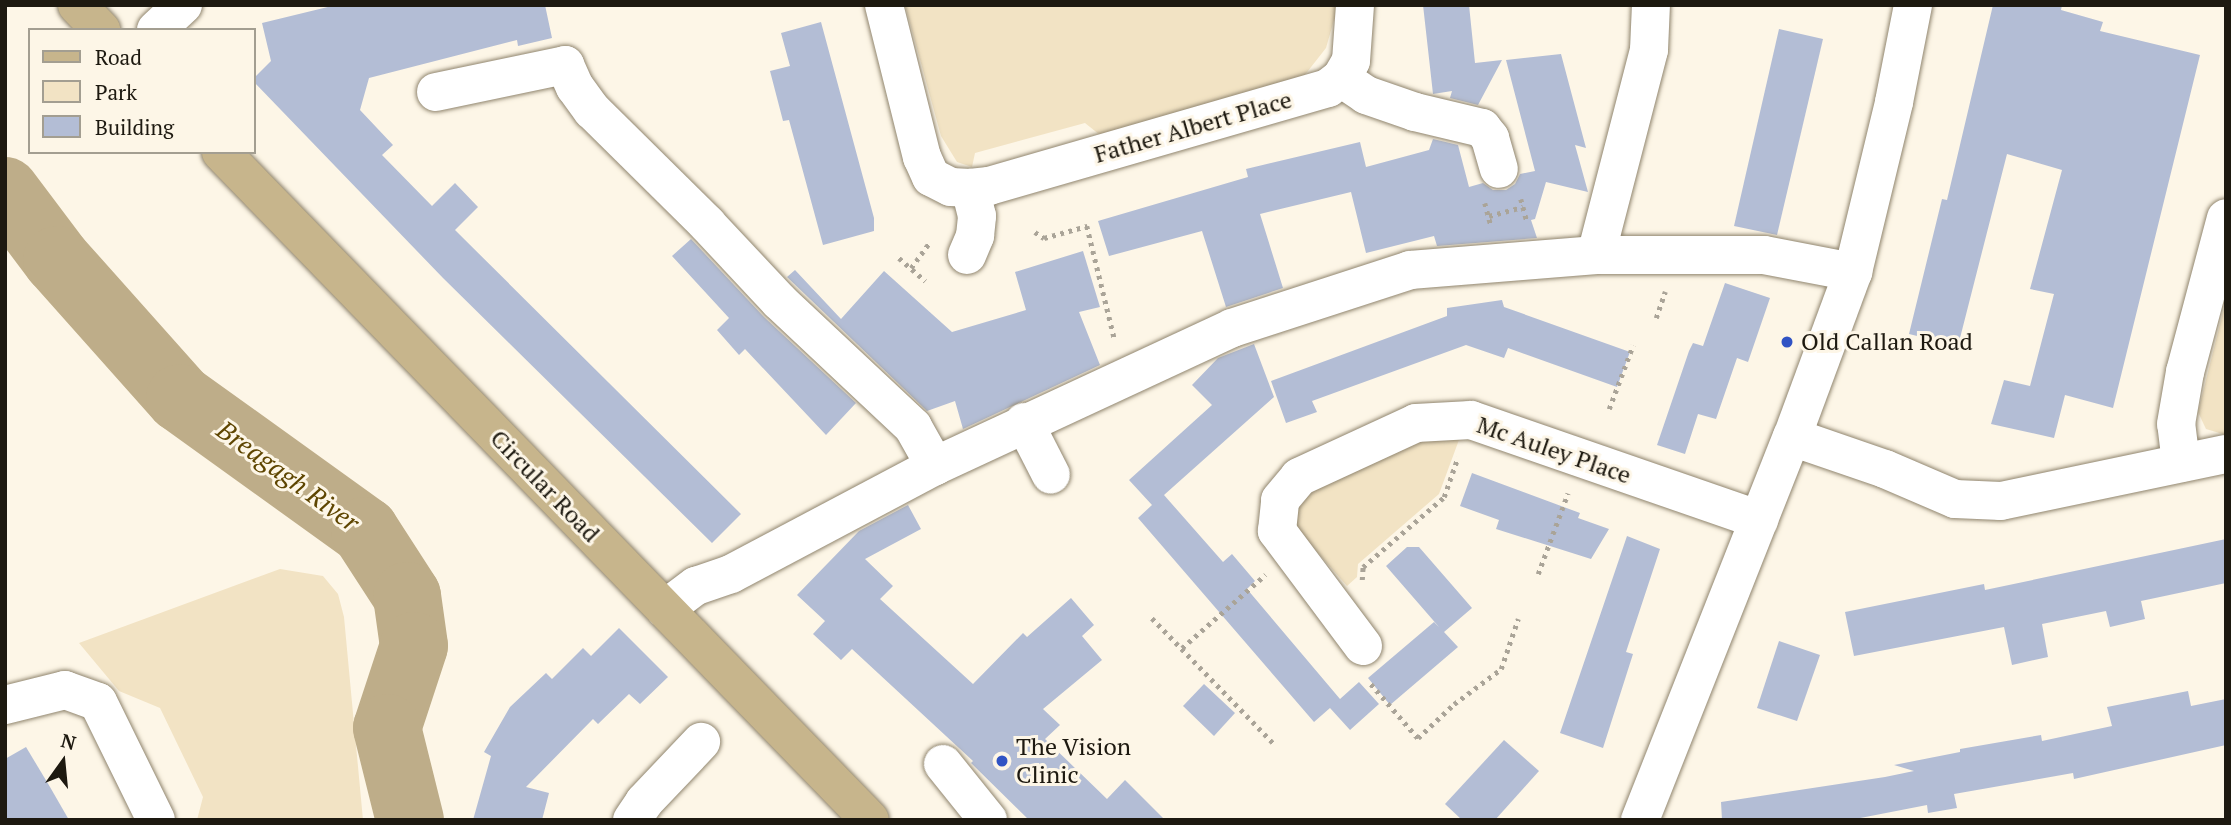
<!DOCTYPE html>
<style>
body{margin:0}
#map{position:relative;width:2231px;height:825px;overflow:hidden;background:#fdf6e7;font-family:"PT Serif",serif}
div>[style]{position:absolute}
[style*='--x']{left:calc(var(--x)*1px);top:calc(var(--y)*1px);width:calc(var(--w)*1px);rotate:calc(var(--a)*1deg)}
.green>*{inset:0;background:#f2e3c4}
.river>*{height:68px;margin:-34px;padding:0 34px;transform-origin:34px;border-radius:34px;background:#bead89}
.building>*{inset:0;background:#b3bdd5}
.path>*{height:4.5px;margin-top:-2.25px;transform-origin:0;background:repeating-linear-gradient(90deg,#aaa498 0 3.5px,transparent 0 8.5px)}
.roads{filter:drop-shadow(0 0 2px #90856e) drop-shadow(0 0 2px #90856e)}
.minor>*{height:38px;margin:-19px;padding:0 19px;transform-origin:19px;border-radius:19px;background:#fff}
.major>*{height:38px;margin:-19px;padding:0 19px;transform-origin:19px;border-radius:19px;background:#c7b58c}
.dots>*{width:19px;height:19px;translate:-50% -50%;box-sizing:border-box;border:4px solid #fdf6e7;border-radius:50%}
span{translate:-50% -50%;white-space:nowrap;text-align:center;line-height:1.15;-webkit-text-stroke:6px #fdf6e7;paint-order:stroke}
.street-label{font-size:24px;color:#1d1910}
.poi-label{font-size:24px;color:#1d1910}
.left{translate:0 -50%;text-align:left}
.water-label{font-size:26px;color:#5e4501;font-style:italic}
.frame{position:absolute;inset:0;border:7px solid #1d1910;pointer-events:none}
.legend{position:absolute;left:28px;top:28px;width:228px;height:126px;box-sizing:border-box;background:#fdf6e7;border:2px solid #a39e91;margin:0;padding:9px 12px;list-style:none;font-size:21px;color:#1d1910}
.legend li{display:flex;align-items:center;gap:14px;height:35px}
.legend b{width:35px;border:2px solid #a39e91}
.north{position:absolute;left:28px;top:727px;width:70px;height:70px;-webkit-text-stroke:5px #fdf6e7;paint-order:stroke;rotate:15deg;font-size:19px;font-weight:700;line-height:28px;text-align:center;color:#1d1910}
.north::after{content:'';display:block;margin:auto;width:24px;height:32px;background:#1d1910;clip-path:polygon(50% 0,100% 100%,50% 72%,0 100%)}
</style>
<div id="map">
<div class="green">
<div style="clip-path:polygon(905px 5px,1336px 5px,1336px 13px,1326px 48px,1304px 76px,1100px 135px,1085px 123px,975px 153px,972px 167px,957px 162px,941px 136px)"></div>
<div style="clip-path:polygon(2226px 300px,2226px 435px,2206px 429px,2198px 412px)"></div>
<div style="clip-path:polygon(1463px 429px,1439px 494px,1358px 564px,1357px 577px,1347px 586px,1296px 528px,1294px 514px,1301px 494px,1432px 433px)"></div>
<div style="clip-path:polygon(280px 569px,323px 576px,338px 594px,344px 617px,363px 820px,197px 820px,203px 797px,160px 708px,119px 691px,79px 643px)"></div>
</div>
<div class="river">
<div style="--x:5;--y:191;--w:86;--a:53"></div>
<div style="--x:57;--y:260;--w:185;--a:48.3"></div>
<div style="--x:180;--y:398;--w:228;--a:35.7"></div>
<div style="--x:365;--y:531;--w:77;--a:57.1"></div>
<div style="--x:407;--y:596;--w:50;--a:82"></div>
<div style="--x:414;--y:646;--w:86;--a:108.2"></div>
<div style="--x:387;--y:728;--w:95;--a:76"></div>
</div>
<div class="building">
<div style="clip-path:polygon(336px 5px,545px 5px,552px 38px,518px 46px,517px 40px,369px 78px,360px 110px,393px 145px,382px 155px,432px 206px,455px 183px,478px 207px,455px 230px,741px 514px,712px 543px,443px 278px,254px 82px,254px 78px,271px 61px,262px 23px)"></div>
<div style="clip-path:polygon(1423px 5px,1469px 5px,1475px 63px,1502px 60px,1478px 105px,1450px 98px,1452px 91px,1433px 94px)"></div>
<div style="clip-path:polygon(1993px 5px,2062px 5px,2061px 10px,2103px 22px,2100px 31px,2200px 55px,2113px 408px,2065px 395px,2054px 438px,1991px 424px,2004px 380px,2030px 386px,2054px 294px,2030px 289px,2062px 170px,2007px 154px,1958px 346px,1909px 334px,1942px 199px,1947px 200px)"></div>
<div style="clip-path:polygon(821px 22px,874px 218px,874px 231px,823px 245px,789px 120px,783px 121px,770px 71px,790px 66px,781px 33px)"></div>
<div style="clip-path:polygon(1779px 29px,1823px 39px,1777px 235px,1734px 226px)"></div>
<div style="clip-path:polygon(1561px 54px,1586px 148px,1575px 145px,1588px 192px,1546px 182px,1535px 219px,1531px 220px,1537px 238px,1437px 246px,1434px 236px,1366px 253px,1351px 192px,1260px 214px,1283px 288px,1226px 307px,1202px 231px,1109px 256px,1098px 221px,1248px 177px,1246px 169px,1360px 142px,1366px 167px,1429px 150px,1433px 139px,1458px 145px,1469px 187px,1483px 183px,1493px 190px,1506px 190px,1515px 184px,1520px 174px,1535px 171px,1506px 60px)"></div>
<div style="clip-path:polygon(691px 239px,764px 317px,856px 403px,826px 435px,745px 349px,739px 355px,717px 330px,729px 318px,672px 256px)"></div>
<div style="clip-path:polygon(1083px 251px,1100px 307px,1079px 312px,1100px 365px,963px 429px,955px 401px,927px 411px,787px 277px,795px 270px,841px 319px,884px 271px,952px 332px,1026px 310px,1015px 272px)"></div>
<div style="clip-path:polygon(1725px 283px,1770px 298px,1748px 362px,1737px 358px,1716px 419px,1698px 414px,1685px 454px,1657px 445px,1689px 351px,1693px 343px,1703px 346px)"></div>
<div style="clip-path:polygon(1502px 300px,1504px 307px,1630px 352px,1617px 387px,1508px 348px,1504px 358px,1466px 345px,1312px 401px,1317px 412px,1286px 423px,1271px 381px,1447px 316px,1447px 308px)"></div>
<div style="clip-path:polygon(1254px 344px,1274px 397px,1164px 495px,1223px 562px,1232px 554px,1255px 581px,1247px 589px,1340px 699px,1359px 682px,1379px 704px,1350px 730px,1330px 708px,1314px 722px,1138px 518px,1152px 505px,1129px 480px,1212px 405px,1192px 385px,1218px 358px)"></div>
<div style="clip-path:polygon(1472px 473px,1580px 513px,1578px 518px,1609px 529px,1591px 559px,1496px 529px,1499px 520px,1460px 506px)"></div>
<div style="clip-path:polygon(908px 505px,921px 529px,865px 559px,893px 586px,880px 599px,973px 684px,1023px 633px,1027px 637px,1071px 598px,1094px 625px,1082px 636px,1102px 660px,1043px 709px,1060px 725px,1045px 739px,1107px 799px,1125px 780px,1165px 820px,1029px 820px,971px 763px,973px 761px,852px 649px,841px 660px,813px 634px,825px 621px,797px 595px,859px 531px)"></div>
<div style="clip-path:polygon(1627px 536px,1660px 549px,1626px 652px,1633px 654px,1603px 748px,1560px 733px)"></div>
<div style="clip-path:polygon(2226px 539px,2226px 583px,2141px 601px,2145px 619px,2110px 627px,2106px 611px,2042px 624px,2048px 657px,2012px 665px,2004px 627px,1854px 656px,1845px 612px,1984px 584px,1985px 590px)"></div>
<div style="clip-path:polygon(1407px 547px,1419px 547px,1472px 608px,1444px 632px,1458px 647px,1390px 705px,1368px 678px,1434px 622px,1439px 627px,1386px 566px)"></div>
<div style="clip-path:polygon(619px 628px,668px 677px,640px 704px,629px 694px,598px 724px,593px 719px,526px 787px,549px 793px,542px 820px,473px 820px,491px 756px,484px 752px,510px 707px,546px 673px,552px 679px,583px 648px,591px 656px)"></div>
<div style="clip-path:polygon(1779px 641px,1820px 655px,1797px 721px,1757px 708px)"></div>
<div style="clip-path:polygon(1204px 684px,1235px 713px,1214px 736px,1183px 706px)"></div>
<div style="clip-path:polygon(2188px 691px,2191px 706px,2226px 699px,2226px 745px,2074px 779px,2073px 773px,1954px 794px,1957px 808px,1928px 813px,1927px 805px,1850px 820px,1722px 820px,1721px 802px,1885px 777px,1914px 771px,1894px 765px,1960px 752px,1960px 749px,2041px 735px,2042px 741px,2112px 726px,2107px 707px)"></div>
<div style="clip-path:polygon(1504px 740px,1539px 771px,1495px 820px,1462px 820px,1445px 804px)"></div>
<div style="clip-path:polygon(26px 747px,50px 787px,69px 820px,5px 820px,5px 759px)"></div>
</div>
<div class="path">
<div style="--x:1521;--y:199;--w:23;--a:75"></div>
<div style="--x:1485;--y:203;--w:23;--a:75"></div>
<div style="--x:1489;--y:216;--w:35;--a:-15"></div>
<div style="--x:1035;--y:232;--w:11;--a:34"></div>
<div style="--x:1044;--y:238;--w:45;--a:-15.6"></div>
<div style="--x:1087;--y:226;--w:118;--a:76.3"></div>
<div style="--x:899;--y:258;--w:35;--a:41"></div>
<div style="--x:911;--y:268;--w:31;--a:-54"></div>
<div style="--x:1656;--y:318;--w:28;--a:-71"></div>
<div style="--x:1609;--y:409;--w:68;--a:-69.4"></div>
<div style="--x:1538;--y:574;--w:86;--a:-69.7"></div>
<div style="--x:1362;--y:580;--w:13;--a:-86"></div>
<div style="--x:1363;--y:567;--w:107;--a:-40.8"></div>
<div style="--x:1444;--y:497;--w:42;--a:-70.7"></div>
<div style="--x:1152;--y:618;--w:174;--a:45.9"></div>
<div style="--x:1182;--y:648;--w:111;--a:-41.3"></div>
<div style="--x:1371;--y:684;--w:72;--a:49"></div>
<div style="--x:1418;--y:738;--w:50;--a:-43.4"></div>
<div style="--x:1454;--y:704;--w:59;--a:-36.7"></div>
<div style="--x:1501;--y:669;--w:53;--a:-71.2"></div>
</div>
<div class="roads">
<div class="minor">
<div style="--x:884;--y:5;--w:157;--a:76"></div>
<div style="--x:922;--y:157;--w:22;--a:66"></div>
<div style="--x:931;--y:177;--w:22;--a:27"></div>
<div style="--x:951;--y:187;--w:19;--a:3"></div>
<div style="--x:970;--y:188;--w:19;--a:-6"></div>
<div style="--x:989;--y:186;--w:353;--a:-16.1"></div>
<div style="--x:1328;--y:88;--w:16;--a:-38"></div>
<div style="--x:1341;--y:78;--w:20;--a:-60"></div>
<div style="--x:1351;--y:61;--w:56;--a:-85.9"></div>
<div style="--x:156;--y:30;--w:37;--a:-43"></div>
<div style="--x:1341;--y:78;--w:30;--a:34"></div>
<div style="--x:1366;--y:95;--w:52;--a:19.1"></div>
<div style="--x:1415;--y:112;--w:69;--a:13.4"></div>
<div style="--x:1482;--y:128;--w:13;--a:51"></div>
<div style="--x:1490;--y:138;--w:32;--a:74"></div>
<div style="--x:436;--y:92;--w:132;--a:-11.8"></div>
<div style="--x:565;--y:65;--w:24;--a:66"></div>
<div style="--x:575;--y:87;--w:29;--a:54"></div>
<div style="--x:592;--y:110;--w:162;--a:44.7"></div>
<div style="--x:707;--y:224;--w:105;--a:46.9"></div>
<div style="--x:779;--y:301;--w:184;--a:43.2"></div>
<div style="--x:913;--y:427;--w:45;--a:60.6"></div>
<div style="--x:967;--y:255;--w:21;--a:-67"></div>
<div style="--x:975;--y:236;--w:20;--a:-84"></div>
<div style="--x:977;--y:216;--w:29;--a:-104"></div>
<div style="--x:1596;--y:255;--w:212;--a:-75.5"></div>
<div style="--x:1649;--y:50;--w:45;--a:-87.5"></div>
<div style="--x:1024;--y:422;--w:59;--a:63"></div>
<div style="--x:1792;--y:437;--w:98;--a:19"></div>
<div style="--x:1885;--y:469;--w:76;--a:23.2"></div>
<div style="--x:1955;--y:499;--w:46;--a:2.5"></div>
<div style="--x:2001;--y:501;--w:230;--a:-11.8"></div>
<div style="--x:2181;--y:463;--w:39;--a:-97"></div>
<div style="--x:2176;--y:424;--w:53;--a:-80.2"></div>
<div style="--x:2185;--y:372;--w:159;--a:-75.1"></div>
<div style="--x:665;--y:609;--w:39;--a:-37"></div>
<div style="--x:696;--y:586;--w:37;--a:-19"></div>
<div style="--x:731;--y:574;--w:231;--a:-27.9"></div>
<div style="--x:935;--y:466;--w:327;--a:-24.9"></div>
<div style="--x:1232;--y:328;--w:187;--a:-18"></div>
<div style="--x:1410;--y:270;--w:187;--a:-4.6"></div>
<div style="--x:1596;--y:255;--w:168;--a:0"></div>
<div style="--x:1764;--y:255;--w:91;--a:10.8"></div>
<div style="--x:1363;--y:646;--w:144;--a:-126.8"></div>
<div style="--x:1277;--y:531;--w:31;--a:-84"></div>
<div style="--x:1280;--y:500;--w:30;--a:-50"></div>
<div style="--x:1299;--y:477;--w:129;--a:-24.8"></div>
<div style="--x:1416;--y:423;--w:55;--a:-3.1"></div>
<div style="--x:1471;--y:420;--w:305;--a:19.1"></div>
<div style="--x:5;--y:705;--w:62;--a:-14"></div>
<div style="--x:65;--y:690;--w:35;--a:20"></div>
<div style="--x:98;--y:702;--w:131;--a:63.8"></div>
<div style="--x:943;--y:764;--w:72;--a:51.2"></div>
<div style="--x:632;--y:820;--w:22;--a:-56"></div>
<div style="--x:644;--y:802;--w:83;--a:-46.5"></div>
<div style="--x:1640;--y:820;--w:412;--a:-68.4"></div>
<div style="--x:1792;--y:437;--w:176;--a:-69.7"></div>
<div style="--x:1853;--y:272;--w:175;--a:-76.4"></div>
<div style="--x:1894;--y:102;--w:99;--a:-78.9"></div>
</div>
<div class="major">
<div style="--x:77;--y:5;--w:35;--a:46"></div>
<div style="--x:221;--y:152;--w:931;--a:45.83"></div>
</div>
</div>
<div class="dots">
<div style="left:1787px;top:342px;background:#3053c4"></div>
<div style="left:1002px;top:761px;background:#3053c4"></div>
</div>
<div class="street-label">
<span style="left:1193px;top:127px;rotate:-16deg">Father Albert Place</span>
<span style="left:1554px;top:450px;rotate:19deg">Mc Auley Place</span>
<span style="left:545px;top:486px;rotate:46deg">Circular Road</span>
</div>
<div class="poi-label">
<span class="left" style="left:1801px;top:342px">Old Callan Road</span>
<span class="left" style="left:1016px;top:761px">The Vision<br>Clinic</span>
</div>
<div class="water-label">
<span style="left:288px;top:476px;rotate:36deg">Breagagh River</span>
</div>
<div class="frame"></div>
<ul class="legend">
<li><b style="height:9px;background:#c7b58c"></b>Road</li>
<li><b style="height:19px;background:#f2e3c4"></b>Park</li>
<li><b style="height:19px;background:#b3bdd5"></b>Building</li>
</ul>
<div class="north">N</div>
</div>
